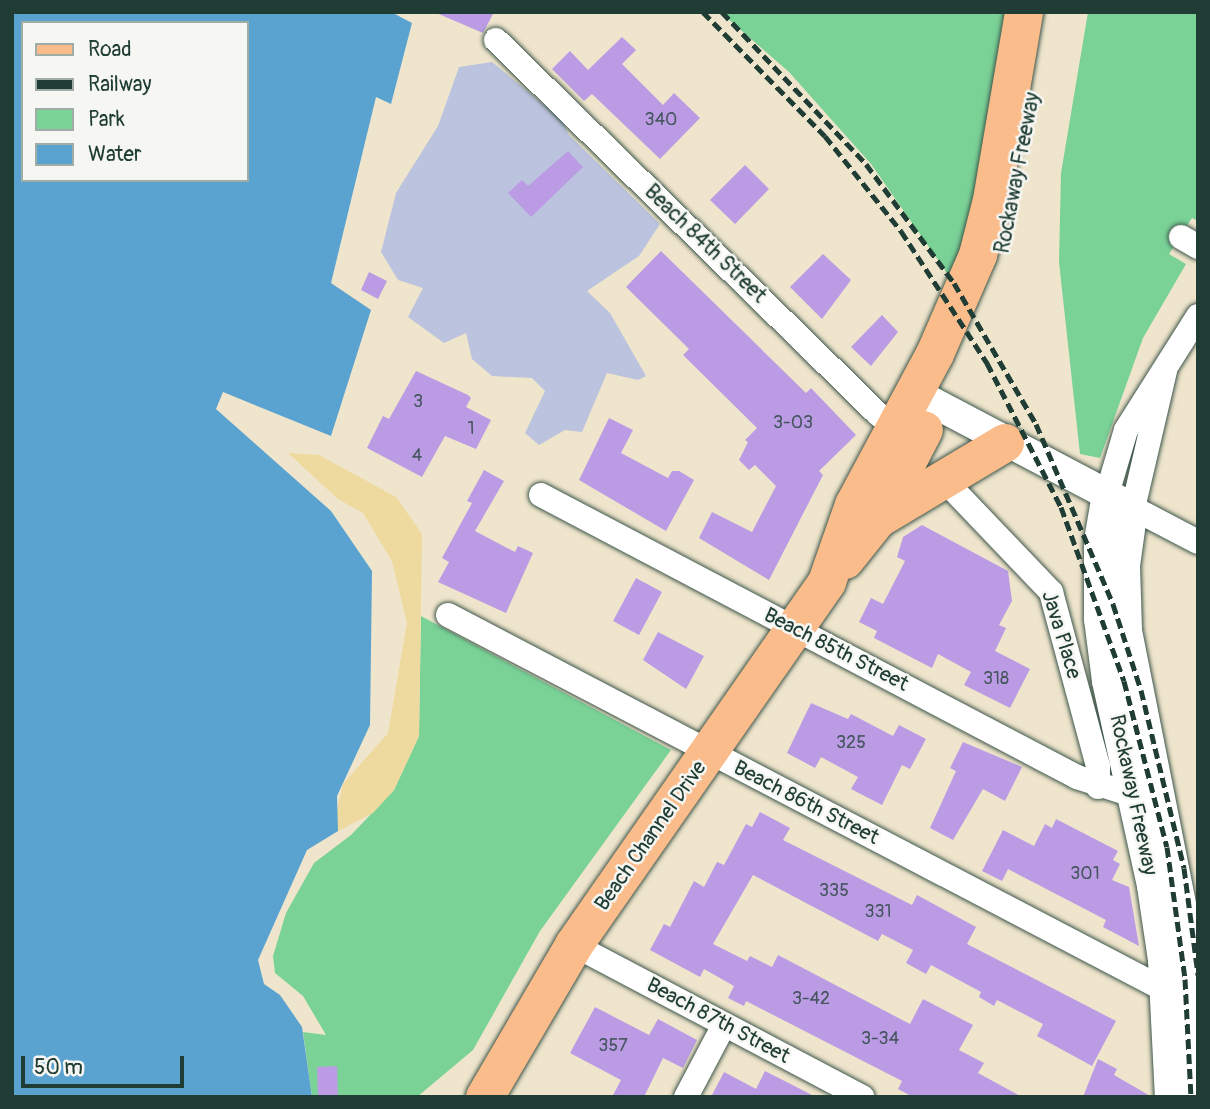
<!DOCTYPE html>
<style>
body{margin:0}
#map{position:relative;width:1210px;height:1109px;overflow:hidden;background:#efe5cc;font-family:Pangolin,sans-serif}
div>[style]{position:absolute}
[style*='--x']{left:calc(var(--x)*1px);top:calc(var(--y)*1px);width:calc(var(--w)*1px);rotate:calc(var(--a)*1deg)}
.industrial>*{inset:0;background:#bcc3de}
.green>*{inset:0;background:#7ad297}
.sand>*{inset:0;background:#eeda9e}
.water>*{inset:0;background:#5aa2d0}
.building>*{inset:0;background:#bb9ce4}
.roads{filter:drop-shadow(0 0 2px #3e564b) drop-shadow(0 0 2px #3e564b)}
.minor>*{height:24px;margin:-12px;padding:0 12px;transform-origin:12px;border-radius:12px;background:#fff}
.tertiary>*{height:30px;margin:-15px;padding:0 15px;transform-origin:15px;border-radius:15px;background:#fff}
.primary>*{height:38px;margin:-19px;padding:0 19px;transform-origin:19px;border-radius:19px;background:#fabc8b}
.rail>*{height:5px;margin-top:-2.5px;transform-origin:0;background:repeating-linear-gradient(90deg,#1f3d34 0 10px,transparent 0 15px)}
span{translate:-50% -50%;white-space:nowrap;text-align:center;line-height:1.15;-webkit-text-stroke:5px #f6f6f2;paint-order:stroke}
.number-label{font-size:18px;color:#465560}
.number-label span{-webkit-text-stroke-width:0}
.street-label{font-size:21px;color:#1f3d34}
.frame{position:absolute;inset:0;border:14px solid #1f3d34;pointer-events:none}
.legend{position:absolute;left:21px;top:21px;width:228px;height:161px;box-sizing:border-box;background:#f6f6f2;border:2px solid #a0aca6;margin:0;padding:9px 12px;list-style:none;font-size:21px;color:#1f3d34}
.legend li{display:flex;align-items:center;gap:14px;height:35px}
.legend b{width:35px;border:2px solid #a0aca6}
.scale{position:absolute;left:21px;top:1056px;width:163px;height:32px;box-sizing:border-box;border:4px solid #1f3d34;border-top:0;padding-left:9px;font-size:21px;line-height:24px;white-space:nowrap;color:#1f3d34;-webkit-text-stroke:5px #f6f6f2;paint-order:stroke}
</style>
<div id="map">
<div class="industrial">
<div style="clip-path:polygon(492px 62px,561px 119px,569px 135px,660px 224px,639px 256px,587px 291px,610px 313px,646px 376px,638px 380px,607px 373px,582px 432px,565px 430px,539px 445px,525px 433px,545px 391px,532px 378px,492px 376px,472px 359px,466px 333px,444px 343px,408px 317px,423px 288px,398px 280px,381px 252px,396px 193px,438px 126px,459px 67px)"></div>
</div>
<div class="green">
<div style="clip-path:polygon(720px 12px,1007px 12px,989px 139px,954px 283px,871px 164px,789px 72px)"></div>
<div style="clip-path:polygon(1088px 12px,1198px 12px,1198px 221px,1192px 218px,1169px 254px,1186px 264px,1143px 338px,1100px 458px,1080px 454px,1059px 262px,1061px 173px)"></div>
<div style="clip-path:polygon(421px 616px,671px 750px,540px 931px,473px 1050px,417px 1097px,312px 1097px,303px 1032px,326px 1035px,303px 996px,275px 973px,273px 956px,286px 913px,314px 863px,351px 835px,394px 790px,419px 736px)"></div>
</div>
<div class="sand">
<div style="clip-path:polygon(288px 453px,319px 455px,396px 497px,422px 534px,419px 736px,394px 790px,373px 813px,338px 831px,335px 820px,343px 784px,388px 733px,407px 623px,392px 561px,363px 513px,338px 499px)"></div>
</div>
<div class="water">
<div style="clip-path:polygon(evenodd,12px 12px,391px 12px,412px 23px,391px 104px,376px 97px,331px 283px,371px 310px,331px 436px,223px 392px,216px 409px,331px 511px,372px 571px,370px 725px,337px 796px,338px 831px,307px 850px,258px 960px,264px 984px,280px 995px,302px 1027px,312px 1097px,12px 1097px,12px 12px,23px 23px,247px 23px,247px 180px,23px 180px,23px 23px)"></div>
</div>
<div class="building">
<div style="clip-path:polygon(434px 12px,494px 12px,483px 33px)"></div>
<div style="clip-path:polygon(622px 37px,636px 50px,622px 64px,663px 105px,674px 93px,700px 118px,660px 159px,592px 94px,584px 101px,552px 69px,570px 51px,588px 70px)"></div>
<div style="clip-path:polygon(568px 151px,583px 167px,531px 217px,508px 193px,522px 180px,528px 186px)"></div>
<div style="clip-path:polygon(745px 165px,769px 189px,735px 224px,710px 200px)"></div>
<div style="clip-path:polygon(661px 251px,806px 393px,811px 388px,856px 435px,819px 471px,823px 475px,769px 580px,699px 538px,712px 512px,752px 532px,776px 486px,755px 465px,749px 470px,739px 460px,748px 442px,745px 440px,757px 428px,683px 355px,689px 349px,626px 287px)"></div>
<div style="clip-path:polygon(823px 254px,851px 280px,822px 319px,790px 287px)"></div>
<div style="clip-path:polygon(369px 272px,387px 281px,378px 299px,361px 290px)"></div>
<div style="clip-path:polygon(882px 315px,898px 332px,871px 366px,851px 347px)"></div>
<div style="clip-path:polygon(416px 371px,468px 395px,471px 398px,466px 407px,491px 420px,476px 449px,445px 436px,422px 477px,367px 448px,383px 416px,389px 419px)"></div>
<div style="clip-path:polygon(609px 418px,633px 430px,621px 453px,668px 478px,672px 471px,679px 471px,694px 480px,666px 531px,579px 480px)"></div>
<div style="clip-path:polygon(484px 470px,504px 481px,475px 531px,515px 552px,518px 546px,533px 553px,506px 613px,438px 582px,449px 562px,442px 558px,472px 503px,467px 501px)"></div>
<div style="clip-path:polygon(922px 525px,1008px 571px,1012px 601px,999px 625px,1006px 628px,995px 651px,1030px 669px,1010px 708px,964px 685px,971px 672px,938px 654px,932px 668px,874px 638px,877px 631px,859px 622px,871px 598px,883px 604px,905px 561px,897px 557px,903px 537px)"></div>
<div style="clip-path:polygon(636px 578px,662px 592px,639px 635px,613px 621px)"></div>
<div style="clip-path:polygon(658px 632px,704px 656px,686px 689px,643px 660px)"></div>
<div style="clip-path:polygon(811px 703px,848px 719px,851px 714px,893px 736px,899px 725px,926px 739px,910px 769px,902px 765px,882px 805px,851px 789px,858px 777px,821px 757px,815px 768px,787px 753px)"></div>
<div style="clip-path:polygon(963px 742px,1022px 767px,1005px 801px,983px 789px,953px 840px,930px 828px,956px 771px,950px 768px)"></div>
<div style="clip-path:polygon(760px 812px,790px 828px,783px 840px,912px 905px,917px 895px,976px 927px,967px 944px,1116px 1021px,1092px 1066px,1037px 1036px,1043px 1024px,997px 1000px,994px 1006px,979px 997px,981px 992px,931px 965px,926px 974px,906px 963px,913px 950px,882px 934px,878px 941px,753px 875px,713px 944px,747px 961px,750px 956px,772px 967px,778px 955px,910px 1024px,923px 999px,973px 1025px,959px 1050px,984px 1063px,978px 1073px,1022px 1097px,913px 1097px,898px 1089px,902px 1081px,746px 1001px,744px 1006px,728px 998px,734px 986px,704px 969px,700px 977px,650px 950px,664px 924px,670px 927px,694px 881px,704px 887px,717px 862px,724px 865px,746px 824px,752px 827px)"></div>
<div style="clip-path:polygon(1056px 819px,1118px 851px,1113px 860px,1120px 864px,1112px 880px,1129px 887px,1139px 946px,1103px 927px,1106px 920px,1008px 869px,1002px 881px,982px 871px,1003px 830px,1034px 846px,1045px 824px,1052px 828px)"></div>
<div style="clip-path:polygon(595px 1007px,649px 1035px,658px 1019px,697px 1040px,683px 1068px,663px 1058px,644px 1097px,612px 1097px,621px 1080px,570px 1053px)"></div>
<div style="clip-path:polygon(1098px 1059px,1117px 1069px,1114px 1075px,1152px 1097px,1083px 1097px)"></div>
<div style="clip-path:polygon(337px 1066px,338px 1097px,318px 1097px,317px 1067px)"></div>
<div style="clip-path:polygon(765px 1071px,816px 1097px,711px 1097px,724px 1072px,756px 1089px)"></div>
</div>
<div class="roads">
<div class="minor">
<div style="--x:496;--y:40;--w:535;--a:44.39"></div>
<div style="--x:878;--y:414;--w:35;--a:37"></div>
<div style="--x:1181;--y:237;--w:20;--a:30"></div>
<div style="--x:1165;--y:371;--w:141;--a:103.1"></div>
<div style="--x:1133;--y:508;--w:73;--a:27.6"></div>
<div style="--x:944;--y:480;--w:155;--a:46.3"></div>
<div style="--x:1051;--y:592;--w:180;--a:74.9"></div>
<div style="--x:1098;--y:766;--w:21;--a:90"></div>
<div style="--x:1107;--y:494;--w:67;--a:-73.5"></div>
<div style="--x:1126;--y:430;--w:135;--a:-57.7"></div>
<div style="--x:541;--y:495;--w:606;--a:27.75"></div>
<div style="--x:1077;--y:777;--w:61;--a:18.1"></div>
<div style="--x:448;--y:615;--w:809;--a:27.61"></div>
<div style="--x:574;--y:945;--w:326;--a:27.8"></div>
<div style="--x:686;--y:1097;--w:81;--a:-62.2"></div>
</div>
<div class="tertiary">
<div style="--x:915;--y:393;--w:246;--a:27.8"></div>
<div style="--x:1133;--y:508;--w:59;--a:97.9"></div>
<div style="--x:1125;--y:566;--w:65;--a:88.2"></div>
<div style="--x:1127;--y:631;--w:295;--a:78.8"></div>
<div style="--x:1184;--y:920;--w:177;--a:85.8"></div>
<div style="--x:1107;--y:494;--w:48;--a:99.7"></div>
<div style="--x:1099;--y:541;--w:78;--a:90"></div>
<div style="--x:1099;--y:619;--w:63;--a:82.6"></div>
<div style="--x:1107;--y:681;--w:210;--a:77.6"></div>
<div style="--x:1152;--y:886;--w:75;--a:81.5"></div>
<div style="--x:1163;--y:960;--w:137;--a:87.1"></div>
</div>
<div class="primary">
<div style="--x:878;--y:519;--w:148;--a:-30.9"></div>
<div style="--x:845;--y:560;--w:53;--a:-51.2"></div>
<div style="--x:878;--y:519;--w:100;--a:-62.7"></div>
<div style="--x:485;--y:1097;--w:176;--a:-59.6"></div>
<div style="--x:574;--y:945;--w:442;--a:-55.1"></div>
<div style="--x:827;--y:582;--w:82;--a:-70.7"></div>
<div style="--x:854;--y:505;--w:171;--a:-61.8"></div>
<div style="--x:935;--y:354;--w:108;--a:-66.5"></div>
<div style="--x:978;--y:255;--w:57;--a:-75.7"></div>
<div style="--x:992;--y:200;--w:191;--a:-80.3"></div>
</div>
</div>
<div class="rail">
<div style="--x:703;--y:12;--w:174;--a:45.5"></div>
<div style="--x:825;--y:136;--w:122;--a:51.3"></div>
<div style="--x:901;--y:231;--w:158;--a:56.9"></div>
<div style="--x:987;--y:363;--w:162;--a:62.8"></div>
<div style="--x:1061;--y:507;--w:185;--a:70.1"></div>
<div style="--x:1124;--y:681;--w:171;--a:75.5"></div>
<div style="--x:1167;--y:847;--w:133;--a:82.2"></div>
<div style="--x:1185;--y:979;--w:118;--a:87.1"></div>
<div style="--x:722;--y:12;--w:209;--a:46.5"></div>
<div style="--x:866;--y:164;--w:148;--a:53.5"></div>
<div style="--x:954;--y:283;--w:163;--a:59.8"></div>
<div style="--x:1036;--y:424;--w:196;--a:66.8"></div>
<div style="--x:1113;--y:604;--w:90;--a:72"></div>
<div style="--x:1141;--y:690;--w:183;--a:76.4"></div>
<div style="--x:1184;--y:868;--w:108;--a:82.5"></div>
</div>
<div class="number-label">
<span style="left:661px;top:120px">340</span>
<span style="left:418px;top:402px">3</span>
<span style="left:793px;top:423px">3-03</span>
<span style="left:471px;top:429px">1</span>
<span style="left:417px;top:456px">4</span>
<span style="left:996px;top:679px">318</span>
<span style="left:851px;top:743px">325</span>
<span style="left:1085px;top:874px">301</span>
<span style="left:834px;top:891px">335</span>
<span style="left:878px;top:912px">331</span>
<span style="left:811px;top:999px">3-42</span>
<span style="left:880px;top:1039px">3-34</span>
<span style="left:613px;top:1046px">357</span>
</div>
<div class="street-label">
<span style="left:1018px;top:173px;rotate:-79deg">Rockaway Freeway</span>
<span style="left:705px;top:244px;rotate:44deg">Beach 84th Street</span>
<span style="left:1061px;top:635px;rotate:73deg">Java Place</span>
<span style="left:836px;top:650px;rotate:27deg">Beach 85th Street</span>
<span style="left:1133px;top:795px;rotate:78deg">Rockaway Freeway</span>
<span style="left:806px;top:803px;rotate:27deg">Beach 86th Street</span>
<span style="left:651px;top:836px;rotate:-55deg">Beach Channel Drive</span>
<span style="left:718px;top:1021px;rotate:28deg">Beach 87th Street</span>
</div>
<div class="frame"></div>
<ul class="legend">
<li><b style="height:9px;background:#fabc8b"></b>Road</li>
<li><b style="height:9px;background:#1f3d34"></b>Railway</li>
<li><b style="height:19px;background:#7ad297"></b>Park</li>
<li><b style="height:19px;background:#5aa2d0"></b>Water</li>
</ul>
<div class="scale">50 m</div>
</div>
